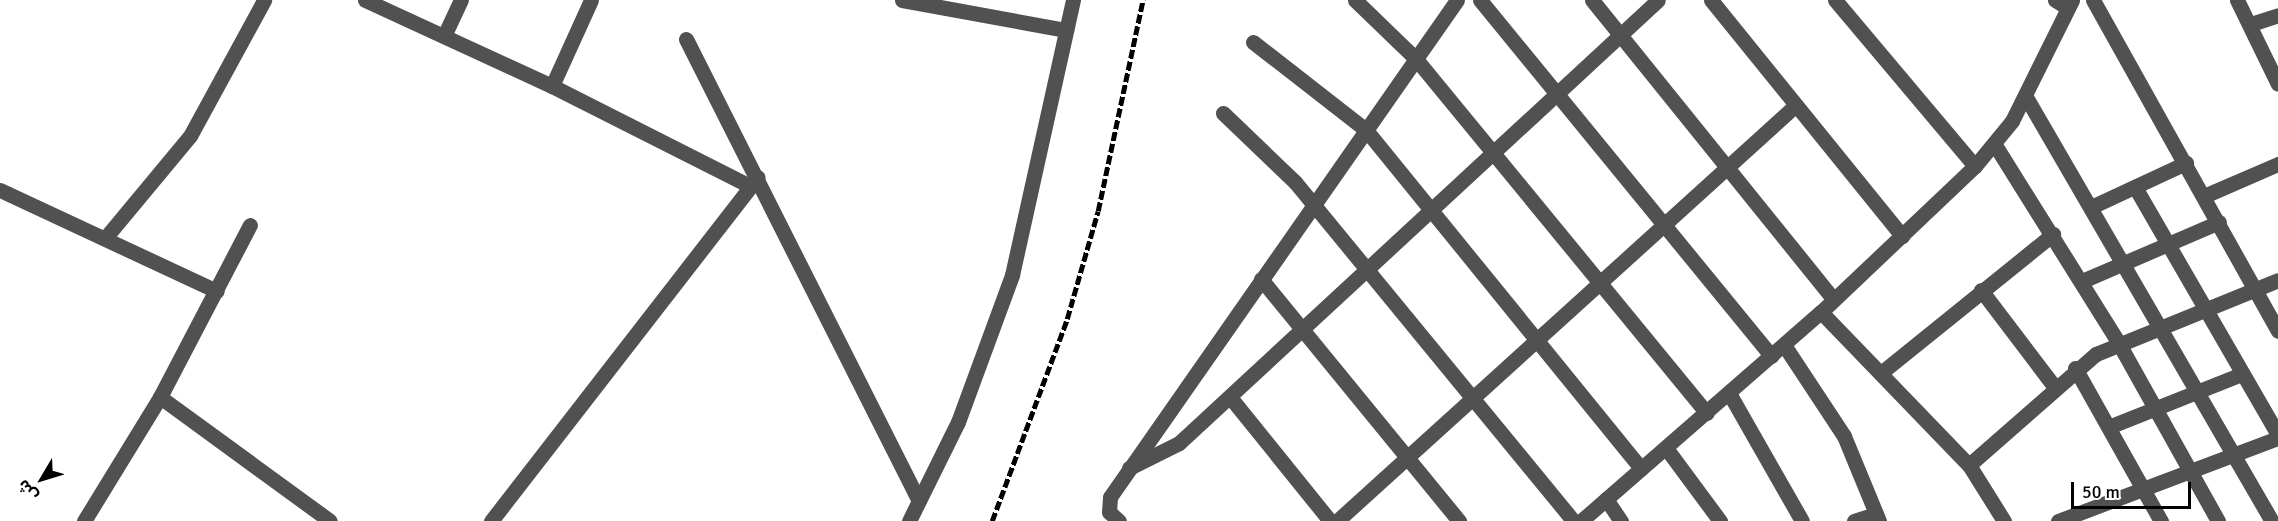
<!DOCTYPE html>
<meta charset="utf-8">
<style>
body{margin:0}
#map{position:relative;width:2278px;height:521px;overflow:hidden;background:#fff;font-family:Signika,"Noto Sans Arabic",sans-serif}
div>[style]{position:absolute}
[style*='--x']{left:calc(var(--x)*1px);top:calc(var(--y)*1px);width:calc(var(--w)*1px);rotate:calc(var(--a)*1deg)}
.minor>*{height:15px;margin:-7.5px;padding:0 7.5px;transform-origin:7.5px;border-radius:7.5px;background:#515151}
.rail>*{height:4.5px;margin-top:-2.25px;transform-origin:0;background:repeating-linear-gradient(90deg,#000 0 9px,transparent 0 12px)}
span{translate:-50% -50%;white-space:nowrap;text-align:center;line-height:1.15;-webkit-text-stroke:4.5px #fff;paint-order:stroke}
.north{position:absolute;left:12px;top:449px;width:60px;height:60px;-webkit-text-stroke:4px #fff;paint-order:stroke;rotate:232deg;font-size:16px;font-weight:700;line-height:24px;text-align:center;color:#000}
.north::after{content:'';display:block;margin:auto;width:21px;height:27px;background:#000;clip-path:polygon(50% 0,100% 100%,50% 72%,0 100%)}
.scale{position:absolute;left:2071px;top:482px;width:120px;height:27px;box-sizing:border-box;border:3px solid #000;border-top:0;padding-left:8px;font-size:18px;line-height:21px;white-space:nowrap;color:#000;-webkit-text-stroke:4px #fff;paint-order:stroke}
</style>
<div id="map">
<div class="minor">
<div style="--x:365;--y:0;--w:206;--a:24.7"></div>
<div style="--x:552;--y:86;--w:222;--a:26.8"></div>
<div style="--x:902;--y:0;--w:167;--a:10.4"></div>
<div style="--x:1355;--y:0;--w:85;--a:44"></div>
<div style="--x:1416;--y:59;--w:458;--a:50.6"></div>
<div style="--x:1480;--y:0;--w:460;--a:50.7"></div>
<div style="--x:1592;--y:0;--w:384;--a:51.1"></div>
<div style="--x:1711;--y:0;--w:304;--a:51"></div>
<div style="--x:1835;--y:0;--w:217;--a:49.9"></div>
<div style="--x:2055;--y:0;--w:15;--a:32"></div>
<div style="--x:2093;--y:0;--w:379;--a:60.8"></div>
<div style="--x:2237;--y:0;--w:93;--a:64"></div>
<div style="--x:2251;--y:24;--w:28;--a:-18"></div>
<div style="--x:444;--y:36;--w:40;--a:-65"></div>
<div style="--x:686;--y:39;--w:517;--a:63.24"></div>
<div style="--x:1253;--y:42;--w:143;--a:37.9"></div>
<div style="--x:1366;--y:130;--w:436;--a:50.9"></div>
<div style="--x:552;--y:86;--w:94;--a:-65.6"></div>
<div style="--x:2026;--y:97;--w:490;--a:59.9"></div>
<div style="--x:1223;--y:113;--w:100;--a:43.8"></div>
<div style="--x:1295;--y:182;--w:438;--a:50.6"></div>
<div style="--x:1995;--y:145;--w:232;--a:58"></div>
<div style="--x:2118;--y:342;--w:205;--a:60.8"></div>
<div style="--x:2135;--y:187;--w:286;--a:60"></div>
<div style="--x:0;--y:190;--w:239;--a:25"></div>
<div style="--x:2204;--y:196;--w:81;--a:-23.4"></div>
<div style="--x:2091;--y:207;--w:105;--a:-24.9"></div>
<div style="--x:106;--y:237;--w:131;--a:-50.3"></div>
<div style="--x:190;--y:136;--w:155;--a:-61.4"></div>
<div style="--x:1261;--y:279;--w:313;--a:50.7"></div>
<div style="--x:2082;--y:281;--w:149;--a:-23.3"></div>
<div style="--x:1981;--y:290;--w:121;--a:52.8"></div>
<div style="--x:1821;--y:312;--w:213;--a:46"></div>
<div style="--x:1969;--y:465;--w:66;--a:58"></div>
<div style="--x:1784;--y:345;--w:109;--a:56.6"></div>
<div style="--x:1844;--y:436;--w:92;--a:67.6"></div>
<div style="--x:2075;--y:368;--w:176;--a:60.7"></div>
<div style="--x:1882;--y:372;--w:220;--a:-38.9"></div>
<div style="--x:1729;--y:393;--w:147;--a:60.3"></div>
<div style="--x:160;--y:397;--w:210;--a:36.1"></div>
<div style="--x:1230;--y:397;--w:159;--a:51.1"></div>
<div style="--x:2111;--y:426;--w:141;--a:-21.7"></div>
<div style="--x:1666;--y:448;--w:91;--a:53.5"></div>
<div style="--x:1969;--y:465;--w:169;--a:-41.2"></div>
<div style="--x:2096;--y:354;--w:196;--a:-22.1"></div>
<div style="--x:1129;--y:468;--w:56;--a:-26.6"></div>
<div style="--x:1179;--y:443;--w:652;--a:-42.76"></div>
<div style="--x:1606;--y:499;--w:27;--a:56"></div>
<div style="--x:84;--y:521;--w:145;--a:-58.5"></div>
<div style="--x:160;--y:397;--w:194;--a:-62.4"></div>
<div style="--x:491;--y:521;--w:435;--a:-52.2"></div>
<div style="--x:909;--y:521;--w:110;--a:-63.7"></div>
<div style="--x:958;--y:422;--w:157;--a:-69.8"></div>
<div style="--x:1012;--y:275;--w:282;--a:-77.5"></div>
<div style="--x:1119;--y:521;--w:13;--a:-138"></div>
<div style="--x:1109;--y:512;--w:15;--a:-86"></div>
<div style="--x:1110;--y:497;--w:606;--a:-55.08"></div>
<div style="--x:1337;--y:521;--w:619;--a:-42.19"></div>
<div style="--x:1581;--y:521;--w:318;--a:-41.1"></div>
<div style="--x:1821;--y:312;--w:212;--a:-43.5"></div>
<div style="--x:1975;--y:166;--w:58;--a:-50.6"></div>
<div style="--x:2012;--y:121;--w:135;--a:-63.6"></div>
<div style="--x:1854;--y:521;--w:23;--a:-18"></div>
<div style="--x:2058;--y:521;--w:235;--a:-20.7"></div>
</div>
<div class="rail">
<div style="--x:992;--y:521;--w:215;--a:-69.6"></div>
<div style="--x:1067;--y:319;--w:112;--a:-74"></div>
<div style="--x:1098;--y:211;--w:216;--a:-78"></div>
</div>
<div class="north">ش</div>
<div class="scale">50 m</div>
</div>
